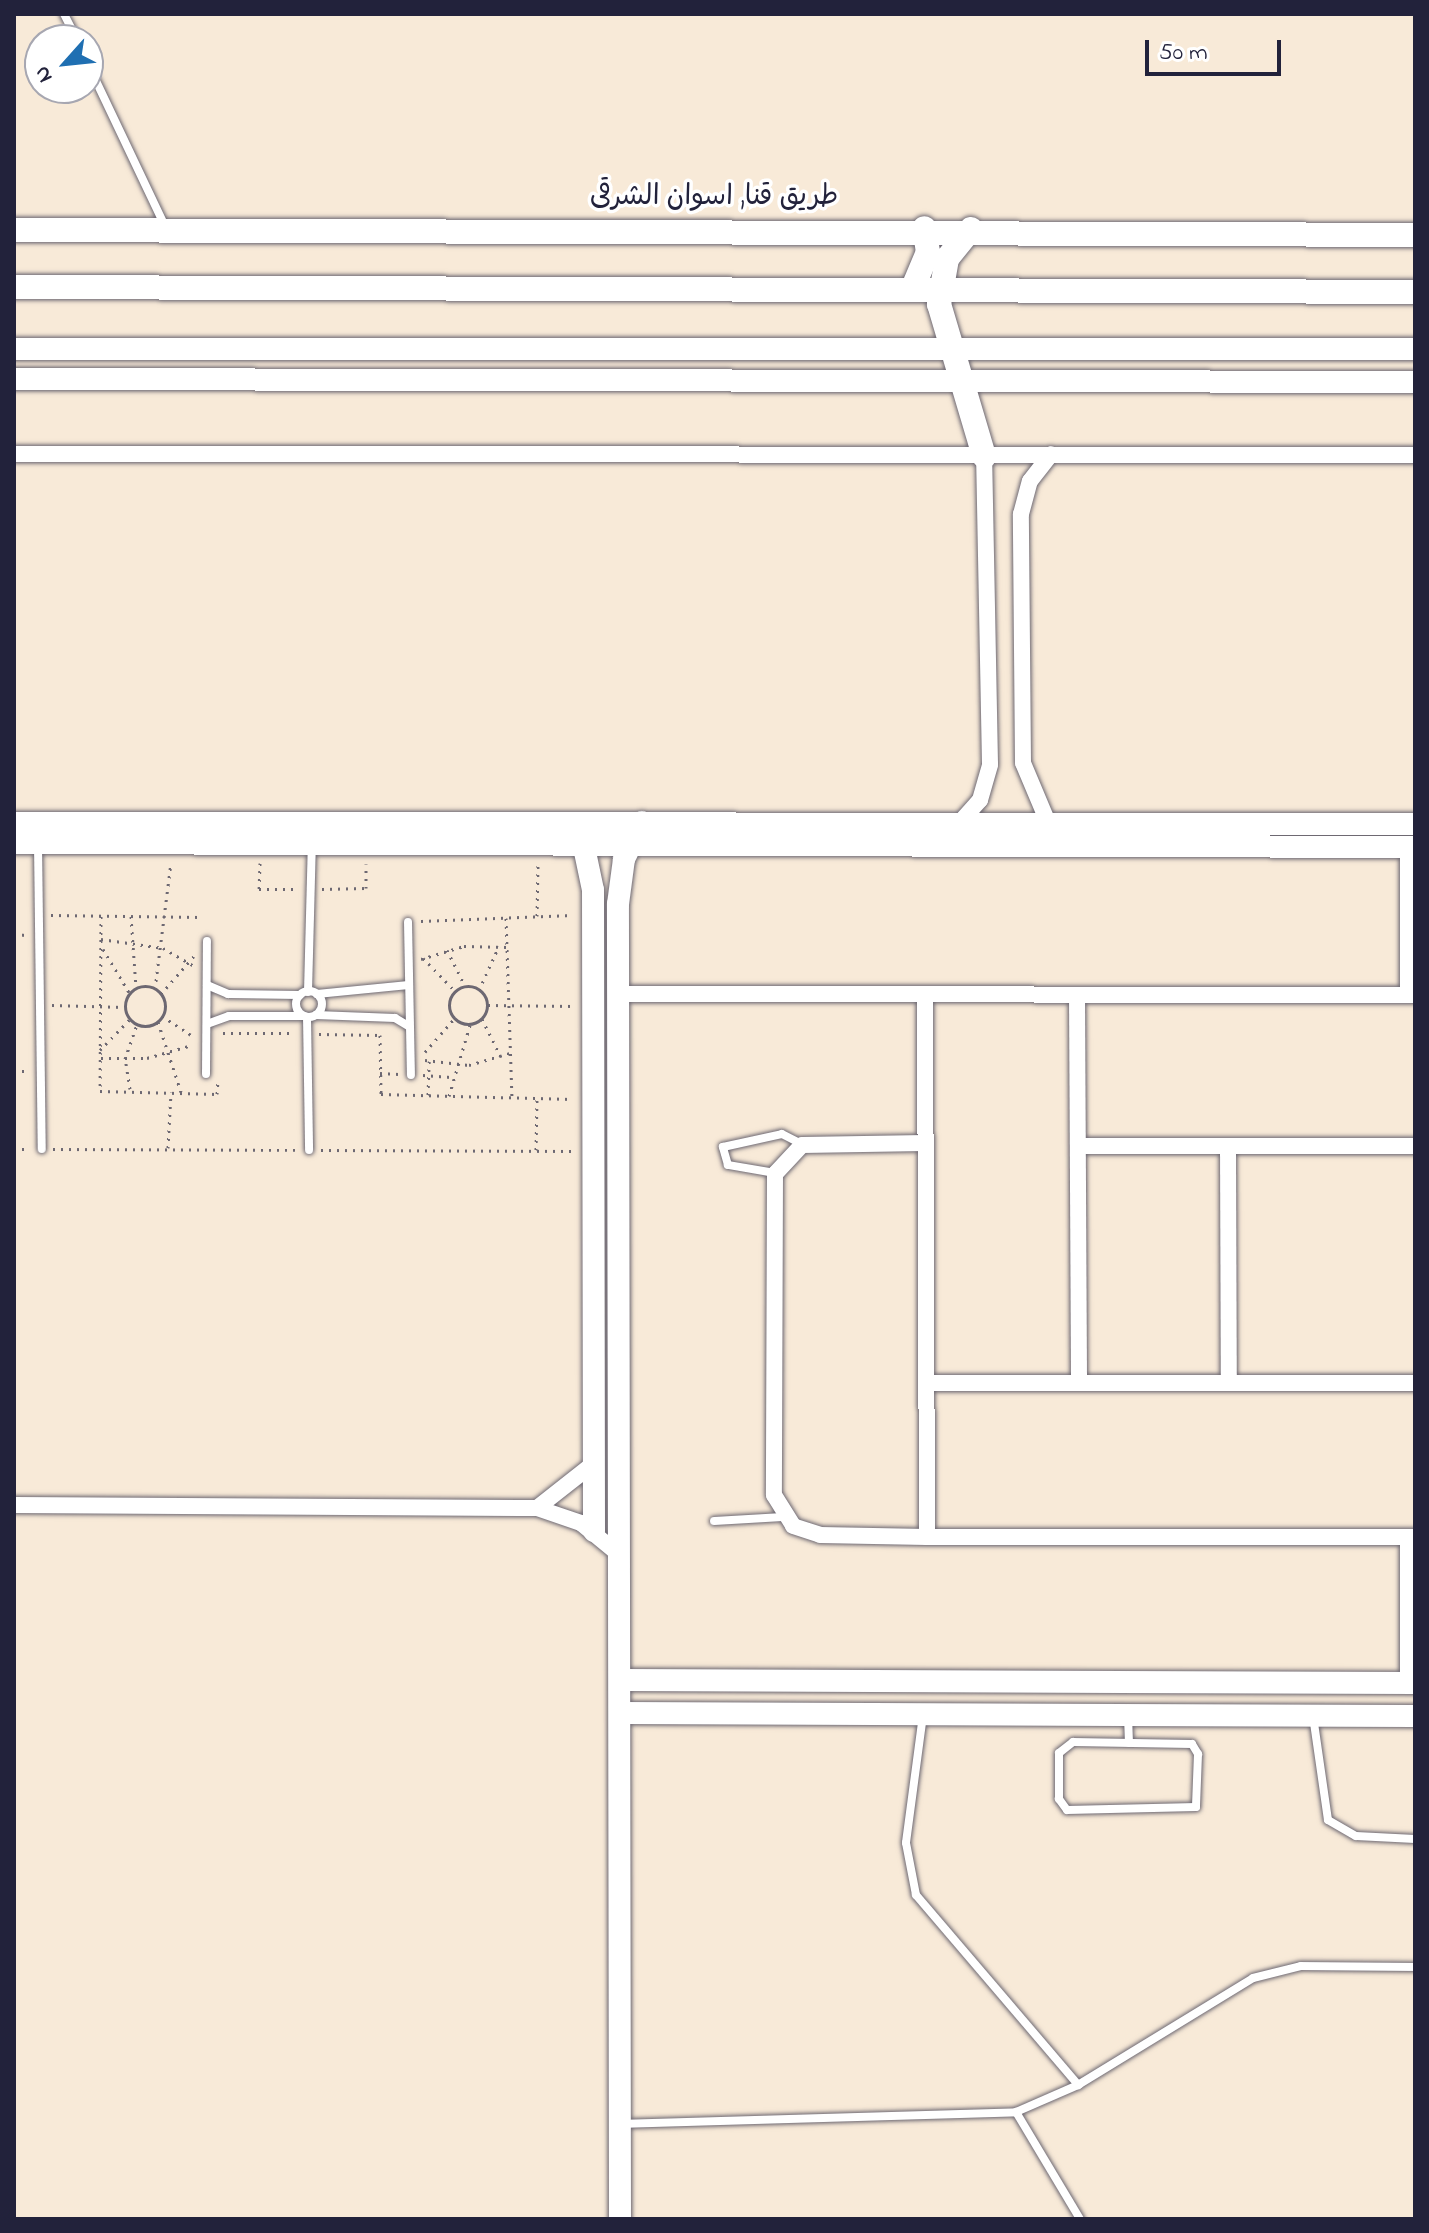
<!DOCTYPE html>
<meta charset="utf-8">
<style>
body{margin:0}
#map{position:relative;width:1429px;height:2233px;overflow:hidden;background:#f8ead8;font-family:"Indie Flower","Playpen Sans Arabic",sans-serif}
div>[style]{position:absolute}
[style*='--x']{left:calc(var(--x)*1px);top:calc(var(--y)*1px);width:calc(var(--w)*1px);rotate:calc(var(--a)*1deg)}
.path>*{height:3px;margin-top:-1.5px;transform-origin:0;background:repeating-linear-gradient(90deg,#6d6872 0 2px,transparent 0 8px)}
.path>.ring{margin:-1.5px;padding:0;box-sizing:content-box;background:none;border:3px solid #6d6872;border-radius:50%}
.roads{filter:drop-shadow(0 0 2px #6d6872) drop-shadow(0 0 2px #6d6872)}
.lane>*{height:8px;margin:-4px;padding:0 4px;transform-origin:4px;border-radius:4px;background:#fff}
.lane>.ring{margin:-4px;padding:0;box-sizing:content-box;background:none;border:8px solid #fff;border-radius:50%}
.street>*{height:16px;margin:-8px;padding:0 8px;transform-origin:8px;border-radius:8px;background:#fff}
.secondary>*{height:22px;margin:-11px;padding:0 11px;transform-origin:11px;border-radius:11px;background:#fff}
.primary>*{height:24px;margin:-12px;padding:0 12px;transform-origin:12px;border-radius:12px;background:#fff}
span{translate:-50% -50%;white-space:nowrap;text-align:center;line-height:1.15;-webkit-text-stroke:7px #fff;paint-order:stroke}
.street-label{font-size:28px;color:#22223b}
.frame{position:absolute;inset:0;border:16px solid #22223b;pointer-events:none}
.north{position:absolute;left:24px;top:24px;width:80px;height:80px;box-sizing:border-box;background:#fff;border:2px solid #a7a7b1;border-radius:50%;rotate:243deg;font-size:22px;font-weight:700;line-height:32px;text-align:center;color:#22223b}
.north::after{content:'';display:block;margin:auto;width:28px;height:36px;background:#1f6fb2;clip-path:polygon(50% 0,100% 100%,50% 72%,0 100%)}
.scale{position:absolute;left:1145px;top:40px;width:136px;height:36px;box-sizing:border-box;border:4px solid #22223b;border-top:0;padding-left:10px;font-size:24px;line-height:28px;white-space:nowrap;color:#22223b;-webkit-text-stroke:6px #fff;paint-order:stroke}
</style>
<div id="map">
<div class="path">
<div style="--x:260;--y:863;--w:26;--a:92"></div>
<div style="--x:259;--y:889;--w:39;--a:0"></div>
<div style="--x:322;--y:889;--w:44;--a:-1.3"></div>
<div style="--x:366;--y:888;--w:24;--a:-90"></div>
<div style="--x:51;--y:915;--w:150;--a:0.8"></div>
<div style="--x:101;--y:916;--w:175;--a:90.3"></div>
<div style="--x:100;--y:1091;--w:117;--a:1.5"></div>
<div style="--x:217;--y:1094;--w:13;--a:-86"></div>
<div style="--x:131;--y:916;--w:71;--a:86"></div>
<div style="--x:537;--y:916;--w:52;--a:-88.9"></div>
<div style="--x:506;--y:918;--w:179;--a:88.1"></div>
<div style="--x:421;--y:921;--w:152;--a:-2.3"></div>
<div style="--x:14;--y:934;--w:12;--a:5"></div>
<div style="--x:101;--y:939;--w:63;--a:8.3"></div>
<div style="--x:163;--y:948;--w:36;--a:30"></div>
<div style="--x:103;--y:949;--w:52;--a:59"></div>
<div style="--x:447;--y:950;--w:40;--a:63.4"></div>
<div style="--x:423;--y:958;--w:46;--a:45.9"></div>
<div style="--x:421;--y:959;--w:45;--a:-16.8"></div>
<div style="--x:464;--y:946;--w:43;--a:1.3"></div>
<div class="ring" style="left:449px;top:986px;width:35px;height:35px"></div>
<div class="ring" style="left:125px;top:986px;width:37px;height:37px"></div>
<div style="--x:155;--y:989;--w:127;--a:-82.8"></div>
<div style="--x:479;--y:990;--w:48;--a:-65.6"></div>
<div style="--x:161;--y:994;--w:50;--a:-49"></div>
<div style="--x:52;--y:1005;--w:72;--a:1.6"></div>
<div style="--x:488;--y:1005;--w:87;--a:0.7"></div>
<div style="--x:162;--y:1016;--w:37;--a:33"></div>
<div style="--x:482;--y:1019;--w:42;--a:63.4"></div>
<div style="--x:158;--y:1022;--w:74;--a:71.8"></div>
<div style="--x:223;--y:1033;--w:72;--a:0"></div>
<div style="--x:319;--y:1034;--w:61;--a:0.9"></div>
<div style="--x:380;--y:1035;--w:59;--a:89"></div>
<div style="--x:381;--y:1094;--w:191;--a:1.5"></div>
<div style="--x:100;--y:1050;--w:43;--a:-45.9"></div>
<div style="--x:425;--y:1052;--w:44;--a:-48.7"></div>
<div style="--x:101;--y:1058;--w:46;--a:0"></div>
<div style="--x:147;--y:1058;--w:47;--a:-16.1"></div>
<div style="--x:425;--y:1060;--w:44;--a:6.5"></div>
<div style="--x:469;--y:1065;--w:43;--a:-16.3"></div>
<div style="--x:14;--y:1071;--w:16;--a:0"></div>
<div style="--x:380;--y:1073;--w:19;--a:3"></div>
<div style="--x:423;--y:1075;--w:28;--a:4"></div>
<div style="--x:130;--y:1089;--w:30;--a:-99"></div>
<div style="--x:125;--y:1059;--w:36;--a:-71"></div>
<div style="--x:428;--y:1095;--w:34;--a:-88"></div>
<div style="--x:449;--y:1096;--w:74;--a:-73.5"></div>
<div style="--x:168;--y:1148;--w:56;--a:-86.9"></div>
<div style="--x:14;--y:1149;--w:15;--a:0"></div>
<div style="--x:53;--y:1149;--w:244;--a:0.2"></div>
<div style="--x:321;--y:1150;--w:252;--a:0.2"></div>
<div style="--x:536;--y:1150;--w:52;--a:-88.9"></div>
</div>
<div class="roads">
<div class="lane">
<div style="--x:64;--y:14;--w:29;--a:63"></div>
<div style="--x:88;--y:64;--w:179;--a:64.6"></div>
<div style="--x:38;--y:843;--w:306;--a:89.3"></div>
<div style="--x:408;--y:922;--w:153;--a:88.9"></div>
<div style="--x:207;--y:985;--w:23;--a:23"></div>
<div style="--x:228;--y:994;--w:72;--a:0.8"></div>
<div class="ring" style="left:296px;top:991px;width:18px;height:18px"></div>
<div style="--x:308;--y:992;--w:148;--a:-88.5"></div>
<div style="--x:317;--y:994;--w:92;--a:-5.6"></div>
<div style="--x:316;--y:1015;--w:79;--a:2.2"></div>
<div style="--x:395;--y:1018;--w:17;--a:31"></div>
<div style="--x:307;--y:1017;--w:133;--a:89.1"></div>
<div style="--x:207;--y:1024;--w:23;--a:-20"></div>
<div style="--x:229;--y:1016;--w:75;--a:0"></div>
<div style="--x:206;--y:1074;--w:133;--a:-89.6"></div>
<div style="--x:775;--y:1173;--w:48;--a:-170.3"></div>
<div style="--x:728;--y:1165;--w:19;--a:-106"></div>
<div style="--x:723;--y:1147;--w:60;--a:-12.4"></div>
<div style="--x:782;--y:1134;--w:22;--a:27"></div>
<div style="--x:714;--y:1521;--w:69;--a:-3.3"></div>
<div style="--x:923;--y:1715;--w:129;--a:97.6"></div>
<div style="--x:906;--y:1843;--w:53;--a:79.1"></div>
<div style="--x:916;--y:1895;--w:250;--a:49.5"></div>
<div style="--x:1128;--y:1715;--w:28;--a:88"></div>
<div style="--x:1313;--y:1716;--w:105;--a:81.8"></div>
<div style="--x:1328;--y:1820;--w:32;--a:30"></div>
<div style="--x:1356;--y:1836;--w:59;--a:2.9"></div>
<div style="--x:1073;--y:1742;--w:119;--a:1"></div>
<div style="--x:1192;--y:1744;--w:12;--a:59"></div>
<div style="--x:1198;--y:1754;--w:53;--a:92.2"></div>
<div style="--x:1196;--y:1807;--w:129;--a:178.7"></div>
<div style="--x:1067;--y:1810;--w:14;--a:-126"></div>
<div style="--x:1059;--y:1799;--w:46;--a:-90"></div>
<div style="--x:1059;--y:1753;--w:18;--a:-38"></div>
<div style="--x:1016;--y:2112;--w:125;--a:59.1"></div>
<div style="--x:622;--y:2124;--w:394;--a:-1.7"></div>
<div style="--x:1016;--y:2112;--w:68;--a:-23.5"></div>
<div style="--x:1078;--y:2085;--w:205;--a:-31.4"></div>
<div style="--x:1253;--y:1978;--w:49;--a:-14"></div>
<div style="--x:1301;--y:1966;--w:114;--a:0.5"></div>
</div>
<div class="street">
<div style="--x:14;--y:454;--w:1401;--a:0.04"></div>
<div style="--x:962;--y:820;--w:27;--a:-48"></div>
<div style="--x:980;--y:800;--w:37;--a:-74"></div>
<div style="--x:990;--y:764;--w:308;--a:-91.1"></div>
<div style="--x:1047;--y:820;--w:62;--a:-112.8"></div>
<div style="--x:1023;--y:763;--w:249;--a:-90.5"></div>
<div style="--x:1021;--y:514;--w:34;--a:-75"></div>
<div style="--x:1030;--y:481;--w:34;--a:-52"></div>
<div style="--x:620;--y:994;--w:795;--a:0.07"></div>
<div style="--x:925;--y:995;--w:542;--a:89.79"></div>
<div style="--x:1077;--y:995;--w:388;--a:89.7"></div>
<div style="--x:1408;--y:995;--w:148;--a:-90"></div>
<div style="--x:925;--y:1143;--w:123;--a:179.1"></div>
<div style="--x:802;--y:1145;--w:40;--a:133"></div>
<div style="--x:775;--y:1174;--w:321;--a:90.2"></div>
<div style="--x:774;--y:1495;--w:36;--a:58"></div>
<div style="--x:793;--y:1526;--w:28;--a:18"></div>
<div style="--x:820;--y:1535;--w:107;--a:1.1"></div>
<div style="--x:927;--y:1537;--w:488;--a:0"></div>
<div style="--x:1078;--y:1146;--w:337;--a:0"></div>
<div style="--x:1228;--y:1146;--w:237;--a:89.8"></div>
<div style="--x:926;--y:1383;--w:489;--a:0"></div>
<div style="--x:14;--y:1505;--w:523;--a:0.33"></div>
<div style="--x:537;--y:1508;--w:46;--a:18.8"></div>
<div style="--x:581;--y:1523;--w:52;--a:39.5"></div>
<div style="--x:537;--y:1508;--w:71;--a:-38.2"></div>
<div style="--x:1408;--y:1683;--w:146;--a:-90"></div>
</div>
<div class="secondary">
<div style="--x:14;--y:349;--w:1401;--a:0"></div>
<div style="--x:14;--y:379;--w:1401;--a:0.12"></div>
<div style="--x:14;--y:823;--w:1401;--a:0.04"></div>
<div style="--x:581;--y:833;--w:58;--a:78.1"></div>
<div style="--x:593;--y:890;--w:641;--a:89.91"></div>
<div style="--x:14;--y:843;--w:1401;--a:0.16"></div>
<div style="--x:621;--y:1680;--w:794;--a:0.22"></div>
<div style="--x:621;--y:1713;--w:794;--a:0.22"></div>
<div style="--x:620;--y:2219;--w:1315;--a:-90.09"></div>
<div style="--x:618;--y:904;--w:45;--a:-82.4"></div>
<div style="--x:624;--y:859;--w:41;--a:-64.1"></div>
</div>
<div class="primary">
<div style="--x:971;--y:229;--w:38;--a:129"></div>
<div style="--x:947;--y:259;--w:46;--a:100.1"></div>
<div style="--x:939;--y:304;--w:159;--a:73.5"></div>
<div style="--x:14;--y:230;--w:1401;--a:0.2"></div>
<div style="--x:14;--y:287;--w:1401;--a:0.2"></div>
<div style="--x:912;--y:290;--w:41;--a:-67.2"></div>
<div style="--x:928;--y:252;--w:24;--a:-99"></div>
</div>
</div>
<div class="street-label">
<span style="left:714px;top:198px">طريق قنا, اسوان الشرقى</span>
</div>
<div class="frame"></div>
<div class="north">N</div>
<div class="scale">50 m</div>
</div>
